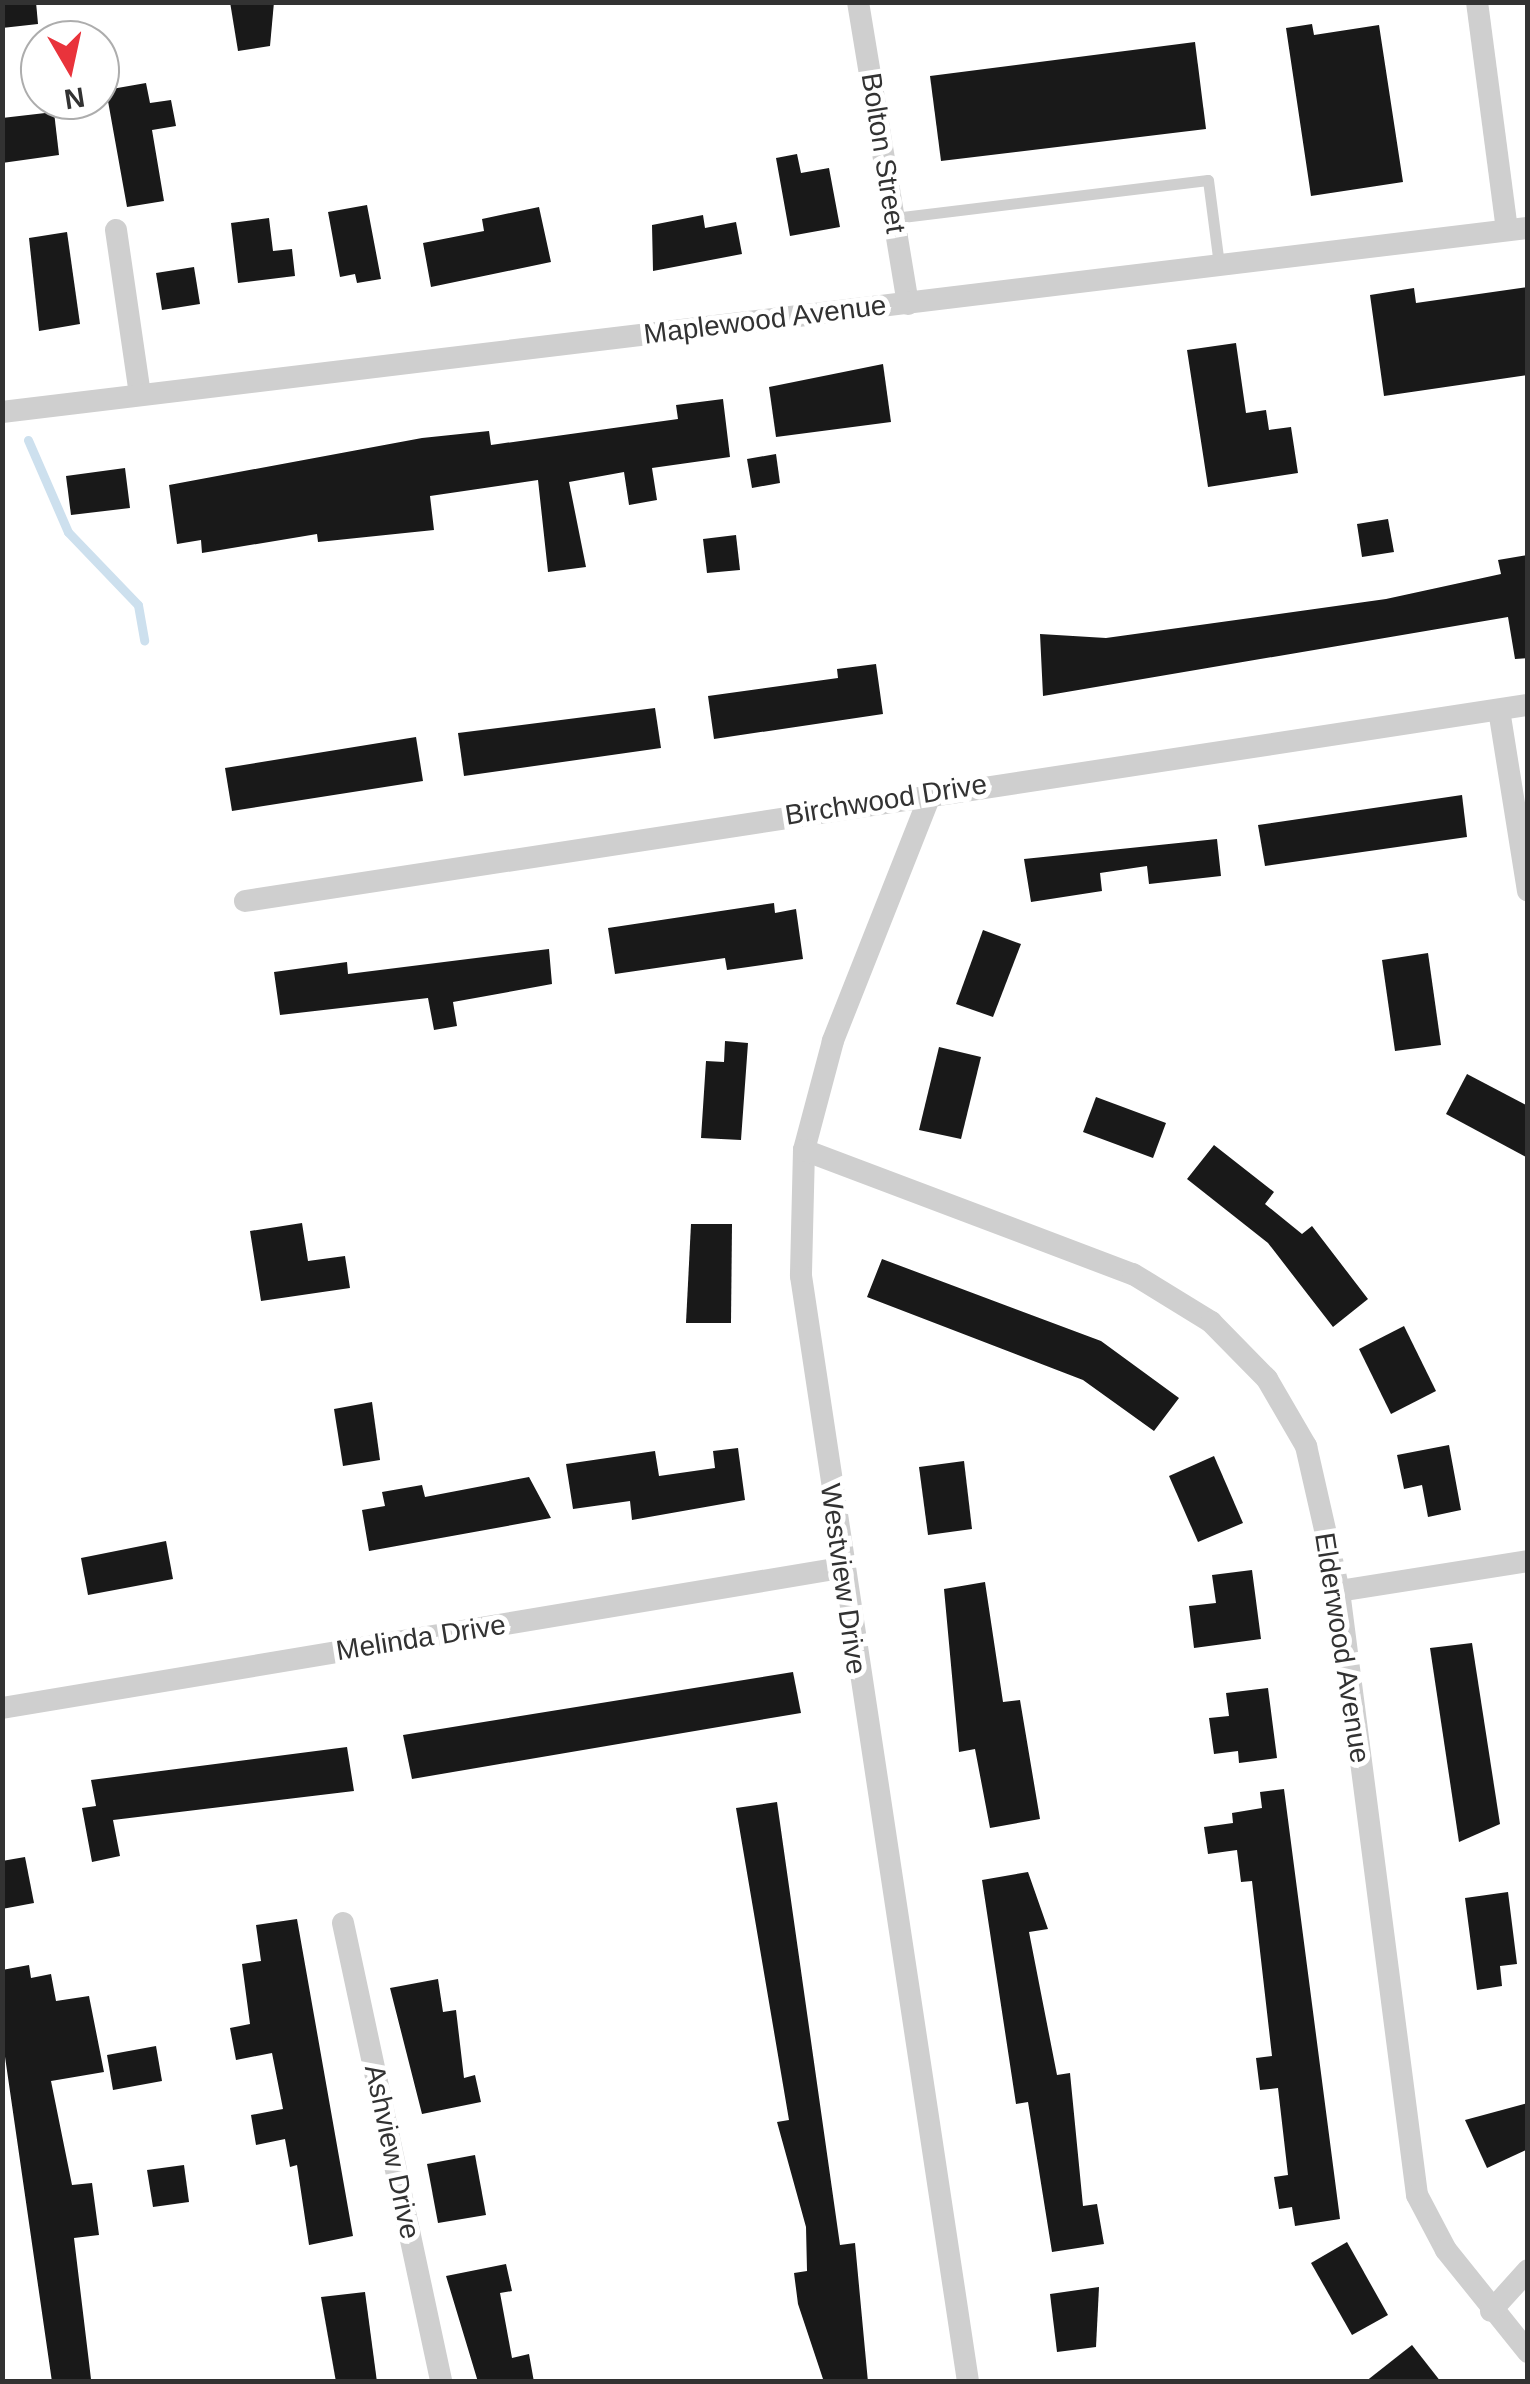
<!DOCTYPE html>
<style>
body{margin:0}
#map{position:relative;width:1530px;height:2384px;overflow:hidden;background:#fff;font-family:Arial,sans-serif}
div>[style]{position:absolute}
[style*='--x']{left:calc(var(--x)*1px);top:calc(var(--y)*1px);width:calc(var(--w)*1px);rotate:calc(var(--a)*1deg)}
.stream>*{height:9px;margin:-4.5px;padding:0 4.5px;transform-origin:4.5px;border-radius:4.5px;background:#cde0ee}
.building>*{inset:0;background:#191919}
.service>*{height:11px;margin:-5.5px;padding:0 5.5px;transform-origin:5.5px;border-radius:5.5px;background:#cfcfcf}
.minor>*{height:22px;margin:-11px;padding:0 11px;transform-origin:11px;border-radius:11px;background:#cfcfcf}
span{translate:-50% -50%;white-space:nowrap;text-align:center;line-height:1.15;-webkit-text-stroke:10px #fff;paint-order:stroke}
.street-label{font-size:28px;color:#323232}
.frame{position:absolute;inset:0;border:5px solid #323232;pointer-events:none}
.north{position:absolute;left:20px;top:20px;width:100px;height:100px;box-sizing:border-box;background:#fff;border:2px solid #adadad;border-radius:50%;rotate:171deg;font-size:28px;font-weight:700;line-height:40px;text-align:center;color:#323232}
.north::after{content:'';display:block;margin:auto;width:35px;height:45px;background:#e9333b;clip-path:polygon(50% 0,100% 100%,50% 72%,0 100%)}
</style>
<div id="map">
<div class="stream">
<div style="--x:28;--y:440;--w:100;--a:66.5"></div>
<div style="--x:68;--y:532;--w:101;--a:46.2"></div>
<div style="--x:138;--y:605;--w:36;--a:80"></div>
</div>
<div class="building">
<div style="clip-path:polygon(2px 2px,36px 2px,38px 24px,2px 28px)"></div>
<div style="clip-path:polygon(230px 2px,274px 2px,270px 46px,238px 51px)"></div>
<div style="clip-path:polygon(1312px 24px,1314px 35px,1379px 25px,1403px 182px,1311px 196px,1286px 28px)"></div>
<div style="clip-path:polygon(1195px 42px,1206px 129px,941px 161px,930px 76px)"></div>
<div style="clip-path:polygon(146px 83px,150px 103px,171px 100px,176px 126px,152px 130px,164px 201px,127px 207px,106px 90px)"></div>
<div style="clip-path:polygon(54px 112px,59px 155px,2px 163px,2px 118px)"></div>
<div style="clip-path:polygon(797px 154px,801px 173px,829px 168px,840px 227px,790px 236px,776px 158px)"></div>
<div style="clip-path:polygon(367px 205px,381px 279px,357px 283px,355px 274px,340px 277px,328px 212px)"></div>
<div style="clip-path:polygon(539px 207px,551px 262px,431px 287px,423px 243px,484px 231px,482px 219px)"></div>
<div style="clip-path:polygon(703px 215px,705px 228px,736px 222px,742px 254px,653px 271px,652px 225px)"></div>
<div style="clip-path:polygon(269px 218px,273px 251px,292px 249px,295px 276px,238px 283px,231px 223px)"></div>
<div style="clip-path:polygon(67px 232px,80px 324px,39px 331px,29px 238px)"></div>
<div style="clip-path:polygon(194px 267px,200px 304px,162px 310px,156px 273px)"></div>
<div style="clip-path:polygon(1528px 287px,1528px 375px,1384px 396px,1370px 295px,1414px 288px,1416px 303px)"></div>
<div style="clip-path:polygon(1236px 343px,1246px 413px,1266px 410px,1269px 430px,1291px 427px,1298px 473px,1208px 487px,1187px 350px)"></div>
<div style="clip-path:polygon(883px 364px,891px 422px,776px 437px,769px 387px)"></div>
<div style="clip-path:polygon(723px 399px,730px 457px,652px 468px,657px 500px,629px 505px,624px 472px,569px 482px,586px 567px,548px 572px,538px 480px,430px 496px,434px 530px,318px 542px,317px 534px,202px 553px,201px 540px,177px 544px,169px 485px,422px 438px,489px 431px,491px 445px,678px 419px,676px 405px)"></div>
<div style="clip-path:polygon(776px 454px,780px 483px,752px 488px,747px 459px)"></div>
<div style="clip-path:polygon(125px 468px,130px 508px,71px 515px,66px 476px)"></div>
<div style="clip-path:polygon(1388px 519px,1394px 552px,1362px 557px,1357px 524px)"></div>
<div style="clip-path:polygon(736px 535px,740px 570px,707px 573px,703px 539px)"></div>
<div style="clip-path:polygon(1528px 555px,1528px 658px,1515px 659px,1508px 617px,1043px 696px,1040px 634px,1106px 638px,1386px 599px,1501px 574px,1498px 560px)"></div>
<div style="clip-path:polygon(876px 664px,883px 714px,714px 739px,708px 696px,838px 678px,837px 669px)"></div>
<div style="clip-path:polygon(655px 708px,661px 748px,464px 776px,458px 733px)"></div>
<div style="clip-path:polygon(416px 737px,423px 781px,232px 811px,225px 768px)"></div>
<div style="clip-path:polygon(1462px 795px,1467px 837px,1265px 866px,1258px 825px)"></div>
<div style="clip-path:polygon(1217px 839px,1221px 876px,1149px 884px,1147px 866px,1100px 873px,1102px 891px,1031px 902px,1024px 859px)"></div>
<div style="clip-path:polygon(774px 903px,775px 913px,796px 909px,803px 959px,727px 970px,725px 958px,615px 974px,608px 928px)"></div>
<div style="clip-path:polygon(983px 930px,1021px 944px,993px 1017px,956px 1004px)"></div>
<div style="clip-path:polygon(549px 949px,552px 984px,453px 1002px,457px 1026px,434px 1030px,428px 998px,280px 1015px,274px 972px,347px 962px,348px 974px)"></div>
<div style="clip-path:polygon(1428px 953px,1441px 1045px,1395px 1051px,1382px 960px)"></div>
<div style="clip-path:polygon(725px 1041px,748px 1043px,741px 1140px,701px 1138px,706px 1061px,724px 1062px)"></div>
<div style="clip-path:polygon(939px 1047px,981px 1057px,961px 1139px,919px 1130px)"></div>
<div style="clip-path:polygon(1467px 1074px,1528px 1106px,1528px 1158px,1446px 1114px)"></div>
<div style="clip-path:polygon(1096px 1097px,1166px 1123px,1153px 1158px,1083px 1132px)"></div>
<div style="clip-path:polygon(1214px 1145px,1274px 1192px,1265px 1204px,1302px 1234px,1312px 1226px,1368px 1299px,1333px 1327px,1268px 1243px,1187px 1179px)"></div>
<div style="clip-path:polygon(302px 1223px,308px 1261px,345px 1256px,350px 1288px,261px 1301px,250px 1231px)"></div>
<div style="clip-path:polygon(691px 1224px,732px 1224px,731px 1323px,686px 1323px)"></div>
<div style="clip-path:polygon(882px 1259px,1101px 1341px,1179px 1398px,1154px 1431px,1083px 1380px,867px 1297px)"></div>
<div style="clip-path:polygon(1404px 1326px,1436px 1391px,1391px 1414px,1359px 1349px)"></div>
<div style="clip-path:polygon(372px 1402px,380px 1460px,343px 1466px,334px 1409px)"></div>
<div style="clip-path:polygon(1449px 1445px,1461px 1510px,1428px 1517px,1422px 1485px,1404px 1489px,1397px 1455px)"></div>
<div style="clip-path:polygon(738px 1448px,745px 1500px,632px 1520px,630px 1501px,573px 1509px,566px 1464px,655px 1451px,659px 1476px,715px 1468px,713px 1451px)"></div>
<div style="clip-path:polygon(1214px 1456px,1243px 1523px,1198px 1542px,1169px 1476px)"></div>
<div style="clip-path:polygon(964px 1461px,972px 1529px,928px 1535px,919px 1467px)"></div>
<div style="clip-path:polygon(529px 1477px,551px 1518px,369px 1551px,362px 1510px,385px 1506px,382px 1492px,422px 1485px,425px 1497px)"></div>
<div style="clip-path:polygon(166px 1541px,173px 1579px,88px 1595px,81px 1558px)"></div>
<div style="clip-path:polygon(1252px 1570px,1261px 1639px,1194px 1648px,1189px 1606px,1216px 1603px,1212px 1575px)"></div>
<div style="clip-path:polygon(985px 1582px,1003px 1702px,1020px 1700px,1040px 1819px,990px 1828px,975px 1749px,959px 1752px,944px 1589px)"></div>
<div style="clip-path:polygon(1472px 1643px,1500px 1824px,1459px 1842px,1430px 1648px)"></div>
<div style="clip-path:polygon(793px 1672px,801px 1713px,412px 1779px,403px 1735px)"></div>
<div style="clip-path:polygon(1268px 1688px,1277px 1758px,1239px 1763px,1238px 1751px,1214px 1754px,1209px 1718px,1229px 1716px,1226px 1693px)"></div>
<div style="clip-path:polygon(347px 1747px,354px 1791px,113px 1820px,120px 1856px,92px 1862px,82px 1808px,96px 1806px,91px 1780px)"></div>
<div style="clip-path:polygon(1284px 1789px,1340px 2219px,1295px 2226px,1292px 2207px,1279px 2209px,1274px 2177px,1288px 2175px,1278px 2088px,1260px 2090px,1256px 2058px,1272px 2056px,1252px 1881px,1241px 1882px,1237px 1850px,1208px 1854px,1204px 1827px,1233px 1823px,1232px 1813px,1262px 1808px,1260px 1792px)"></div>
<div style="clip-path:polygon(777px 1802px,840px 2245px,855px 2243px,868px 2382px,824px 2382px,798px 2304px,794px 2273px,807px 2271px,806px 2227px,777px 2122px,789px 2120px,736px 1808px)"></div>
<div style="clip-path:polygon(25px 1857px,34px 1903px,2px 1909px,2px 1861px)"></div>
<div style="clip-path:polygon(1028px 1872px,1048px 1929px,1029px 1932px,1057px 2075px,1070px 2073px,1083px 2206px,1097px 2204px,1104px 2244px,1052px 2252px,1028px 2102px,1016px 2104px,982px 1880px)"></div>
<div style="clip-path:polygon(1508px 1892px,1517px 1964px,1500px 1966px,1502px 1986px,1477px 1990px,1465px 1898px)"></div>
<div style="clip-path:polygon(297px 1919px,353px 2236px,309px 2245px,297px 2165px,290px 2167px,285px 2139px,256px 2145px,251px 2115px,283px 2109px,272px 2053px,236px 2060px,230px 2028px,250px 2024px,242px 1964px,261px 1961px,256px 1925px)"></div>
<div style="clip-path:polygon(29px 1965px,31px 1978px,51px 1974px,56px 2001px,89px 1996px,104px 2072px,51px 2081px,72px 2185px,92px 2183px,99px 2235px,74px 2238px,91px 2379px,77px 2382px,52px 2382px,2px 2036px,2px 1970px)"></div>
<div style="clip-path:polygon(438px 1979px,443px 2012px,456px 2010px,464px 2078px,475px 2075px,481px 2102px,422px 2114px,390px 1988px)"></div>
<div style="clip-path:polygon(156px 2046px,162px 2081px,113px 2090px,107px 2055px)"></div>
<div style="clip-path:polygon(1528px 2103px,1528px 2149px,1487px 2168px,1465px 2120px)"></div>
<div style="clip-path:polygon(475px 2155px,486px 2215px,438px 2223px,427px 2164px)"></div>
<div style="clip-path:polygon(184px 2165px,189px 2202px,153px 2207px,147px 2170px)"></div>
<div style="clip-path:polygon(1347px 2242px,1388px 2315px,1352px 2335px,1311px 2263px)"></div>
<div style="clip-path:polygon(506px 2264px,512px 2291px,500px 2293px,512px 2358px,529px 2354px,534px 2382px,478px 2382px,446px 2276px)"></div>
<div style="clip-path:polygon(1099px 2287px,1096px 2347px,1057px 2352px,1050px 2294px)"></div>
<div style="clip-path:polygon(365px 2292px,377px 2382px,336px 2382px,321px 2297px)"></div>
<div style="clip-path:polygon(1412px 2345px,1441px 2382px,1365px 2382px,1398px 2356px)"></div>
</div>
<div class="service">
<div style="--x:894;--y:218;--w:316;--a:-6.9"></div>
<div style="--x:1208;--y:180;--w:86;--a:82.6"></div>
</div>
<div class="minor">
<div style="--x:858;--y:2;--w:306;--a:80.6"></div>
<div style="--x:1477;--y:2;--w:230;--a:82.5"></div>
<div style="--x:116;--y:230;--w:166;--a:81.7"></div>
<div style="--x:2;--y:412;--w:1537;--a:-6.88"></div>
<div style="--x:1499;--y:710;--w:183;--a:80.9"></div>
<div style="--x:931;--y:793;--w:267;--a:111.6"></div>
<div style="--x:833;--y:1041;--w:113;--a:104.9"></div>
<div style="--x:804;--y:1150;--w:126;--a:91.4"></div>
<div style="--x:801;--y:1276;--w:1119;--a:81.41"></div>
<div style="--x:245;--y:901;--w:1298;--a:-8.69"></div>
<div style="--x:804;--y:1150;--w:352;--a:20.7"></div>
<div style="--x:1133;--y:1274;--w:92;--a:31.6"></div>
<div style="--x:1211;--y:1322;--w:80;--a:45.5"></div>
<div style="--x:1267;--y:1379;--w:78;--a:59.8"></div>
<div style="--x:1306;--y:1446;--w:149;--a:77.2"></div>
<div style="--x:1339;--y:1591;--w:609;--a:82.64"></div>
<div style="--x:1417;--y:2195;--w:62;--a:62.2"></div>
<div style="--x:1446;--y:2250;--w:131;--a:51.2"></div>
<div style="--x:1339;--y:1591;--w:191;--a:-9"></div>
<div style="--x:2;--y:1708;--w:850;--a:-9.48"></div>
<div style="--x:343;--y:1923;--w:469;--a:77.9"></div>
<div style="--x:1491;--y:2311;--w:55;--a:-47.9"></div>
</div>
<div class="street-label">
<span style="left:883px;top:153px;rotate:81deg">Bolton Street</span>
<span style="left:765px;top:320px;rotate:-7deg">Maplewood Avenue</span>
<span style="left:886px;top:800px;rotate:-9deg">Birchwood Drive</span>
<span style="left:843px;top:1579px;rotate:82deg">Westview Drive</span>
<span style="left:421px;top:1638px;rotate:-9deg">Melinda Drive</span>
<span style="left:1342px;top:1648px;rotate:81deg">Elderwood Avenue</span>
<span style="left:392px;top:2152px;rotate:78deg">Ashview Drive</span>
</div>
<div class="frame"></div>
<div class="north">N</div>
</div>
